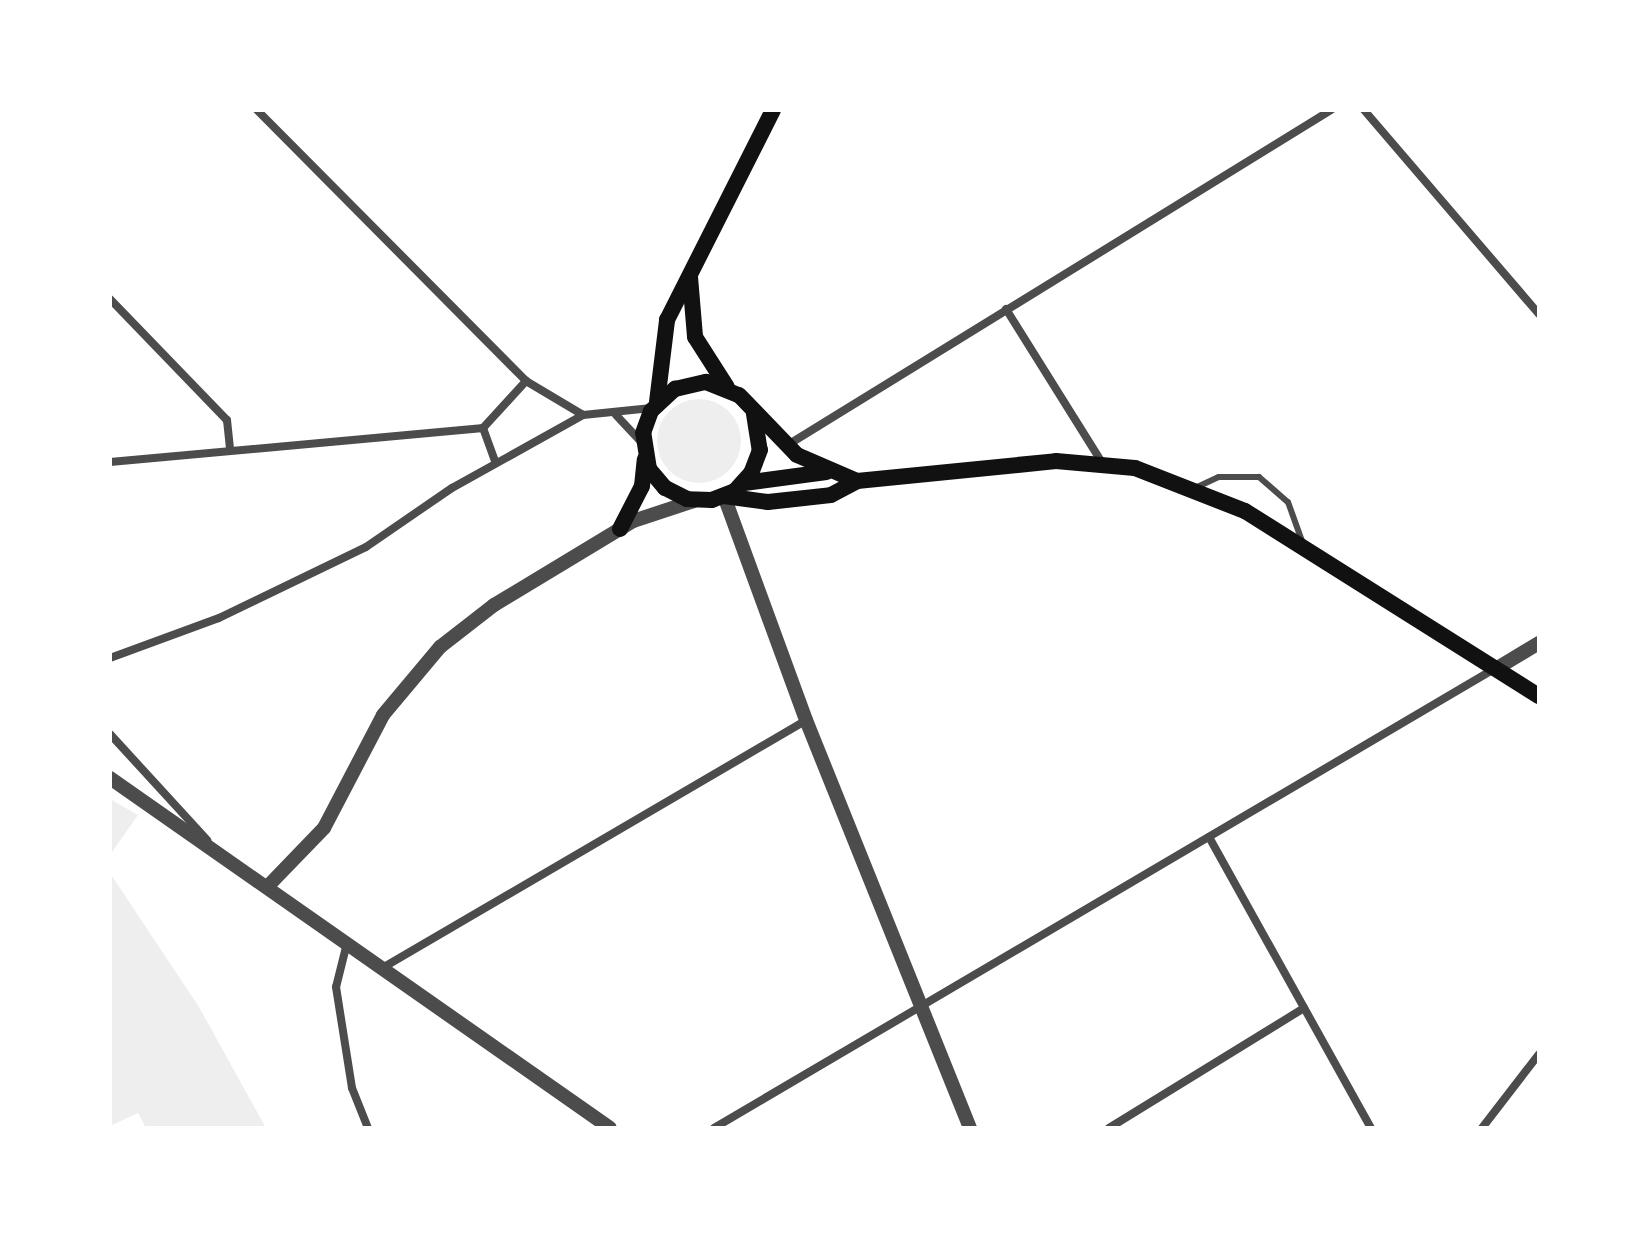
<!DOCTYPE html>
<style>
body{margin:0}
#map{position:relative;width:1649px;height:1238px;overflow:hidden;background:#fff;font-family:Montserrat,sans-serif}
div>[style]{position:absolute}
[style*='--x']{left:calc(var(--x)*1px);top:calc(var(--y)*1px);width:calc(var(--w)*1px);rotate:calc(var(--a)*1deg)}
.green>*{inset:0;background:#eee}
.round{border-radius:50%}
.service>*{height:6px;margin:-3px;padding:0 3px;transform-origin:3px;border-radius:3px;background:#4c4c4c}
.minor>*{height:8px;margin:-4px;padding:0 4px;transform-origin:4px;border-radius:4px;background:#4c4c4c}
.tertiary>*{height:14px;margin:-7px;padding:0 7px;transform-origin:7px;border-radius:7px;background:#4c4c4c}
.secondary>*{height:16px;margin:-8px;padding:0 8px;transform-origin:8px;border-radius:8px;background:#111}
span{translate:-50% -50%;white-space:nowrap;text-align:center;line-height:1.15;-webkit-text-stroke:6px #fff;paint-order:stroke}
.frame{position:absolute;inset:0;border:112px solid #fff;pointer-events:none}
</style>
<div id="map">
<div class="green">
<div class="round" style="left:657px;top:399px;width:84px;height:84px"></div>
<div style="clip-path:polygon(110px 799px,138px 815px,110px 855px)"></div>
<div style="clip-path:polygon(110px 873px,199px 1007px,266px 1128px,146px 1128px,138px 1113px,110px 1126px)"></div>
</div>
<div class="service">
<div style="--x:1195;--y:488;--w:26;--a:-25"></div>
<div style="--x:1219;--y:477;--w:40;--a:0"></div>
<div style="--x:1259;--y:477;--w:38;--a:41"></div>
<div style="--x:1288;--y:502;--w:45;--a:70.3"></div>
</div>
<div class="minor">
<div style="--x:257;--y:110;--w:382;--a:45.2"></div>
<div style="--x:526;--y:381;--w:66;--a:30.8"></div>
<div style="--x:1364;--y:110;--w:269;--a:49.4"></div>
<div style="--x:110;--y:299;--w:168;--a:46"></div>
<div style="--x:227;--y:420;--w:29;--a:84"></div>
<div style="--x:1006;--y:309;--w:183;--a:58"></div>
<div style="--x:616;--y:415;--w:35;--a:47"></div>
<div style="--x:483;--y:428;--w:37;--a:70"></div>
<div style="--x:786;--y:446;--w:640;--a:-31.65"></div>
<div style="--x:110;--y:462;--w:375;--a:-5.2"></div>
<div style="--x:483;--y:428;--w:64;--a:-47.5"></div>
<div style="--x:110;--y:658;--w:116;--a:-20.2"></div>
<div style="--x:219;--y:618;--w:163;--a:-25.8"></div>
<div style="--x:366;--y:547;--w:104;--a:-34.5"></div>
<div style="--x:452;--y:488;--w:150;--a:-29.1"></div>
<div style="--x:583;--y:415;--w:69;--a:-5.8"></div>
<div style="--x:110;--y:734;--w:144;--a:47.5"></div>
<div style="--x:1209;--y:837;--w:333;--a:60.9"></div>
<div style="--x:347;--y:943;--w:45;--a:104"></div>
<div style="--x:336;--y:987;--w:102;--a:81"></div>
<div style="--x:352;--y:1088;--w:43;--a:68.2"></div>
<div style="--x:384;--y:967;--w:489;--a:-30.3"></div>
<div style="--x:714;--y:1128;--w:907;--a:-30.47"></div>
<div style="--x:1109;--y:1128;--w:229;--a:-31.6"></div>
<div style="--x:1482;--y:1128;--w:93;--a:-52.4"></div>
</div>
<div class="tertiary">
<div style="--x:724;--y:496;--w:239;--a:69.9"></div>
<div style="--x:806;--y:720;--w:440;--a:68.1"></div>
<div style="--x:1499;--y:667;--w:47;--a:-31"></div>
<div style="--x:110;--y:778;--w:610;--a:34.99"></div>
<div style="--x:269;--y:885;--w:79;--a:-46"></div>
<div style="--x:324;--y:828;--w:127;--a:-62.4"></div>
<div style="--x:383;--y:715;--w:89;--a:-50"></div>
<div style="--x:440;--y:647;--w:68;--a:-37.9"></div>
<div style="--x:494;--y:605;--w:162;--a:-31.1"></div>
<div style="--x:633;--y:521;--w:64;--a:-18.2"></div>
</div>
<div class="secondary">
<div style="--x:690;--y:277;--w:60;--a:85.2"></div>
<div style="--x:695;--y:337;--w:59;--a:57.4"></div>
<div style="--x:657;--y:402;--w:83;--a:-83"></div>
<div style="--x:667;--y:320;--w:235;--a:-63.2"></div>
<div style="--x:754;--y:414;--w:36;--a:81"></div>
<div style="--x:760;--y:450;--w:25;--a:111"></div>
<div style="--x:751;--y:473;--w:24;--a:132"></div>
<div style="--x:735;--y:491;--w:25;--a:159"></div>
<div style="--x:712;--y:500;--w:25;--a:-178"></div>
<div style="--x:687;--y:499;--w:25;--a:-153"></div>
<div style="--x:665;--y:488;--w:25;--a:-130"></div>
<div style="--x:649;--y:469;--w:36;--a:-99"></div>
<div style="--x:643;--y:433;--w:23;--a:-70"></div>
<div style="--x:651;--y:411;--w:33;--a:-43"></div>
<div style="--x:675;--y:389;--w:32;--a:-13"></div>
<div style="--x:706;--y:382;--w:35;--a:22"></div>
<div style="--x:739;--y:395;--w:83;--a:46"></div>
<div style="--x:797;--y:455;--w:65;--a:23.4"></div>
<div style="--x:744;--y:483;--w:83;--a:-7.6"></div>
<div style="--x:724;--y:496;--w:44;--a:7.8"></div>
<div style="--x:768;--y:502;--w:63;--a:-6.3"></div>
<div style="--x:831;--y:495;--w:30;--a:-28"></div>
<div style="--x:857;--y:481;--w:200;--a:-5.7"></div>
<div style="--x:1056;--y:461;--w:79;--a:5.1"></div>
<div style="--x:1135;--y:468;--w:118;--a:21.4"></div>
<div style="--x:1245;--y:511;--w:347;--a:32.2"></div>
<div style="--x:620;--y:529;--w:48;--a:-62.9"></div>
<div style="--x:642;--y:486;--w:27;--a:-84"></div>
</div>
<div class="frame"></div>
</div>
